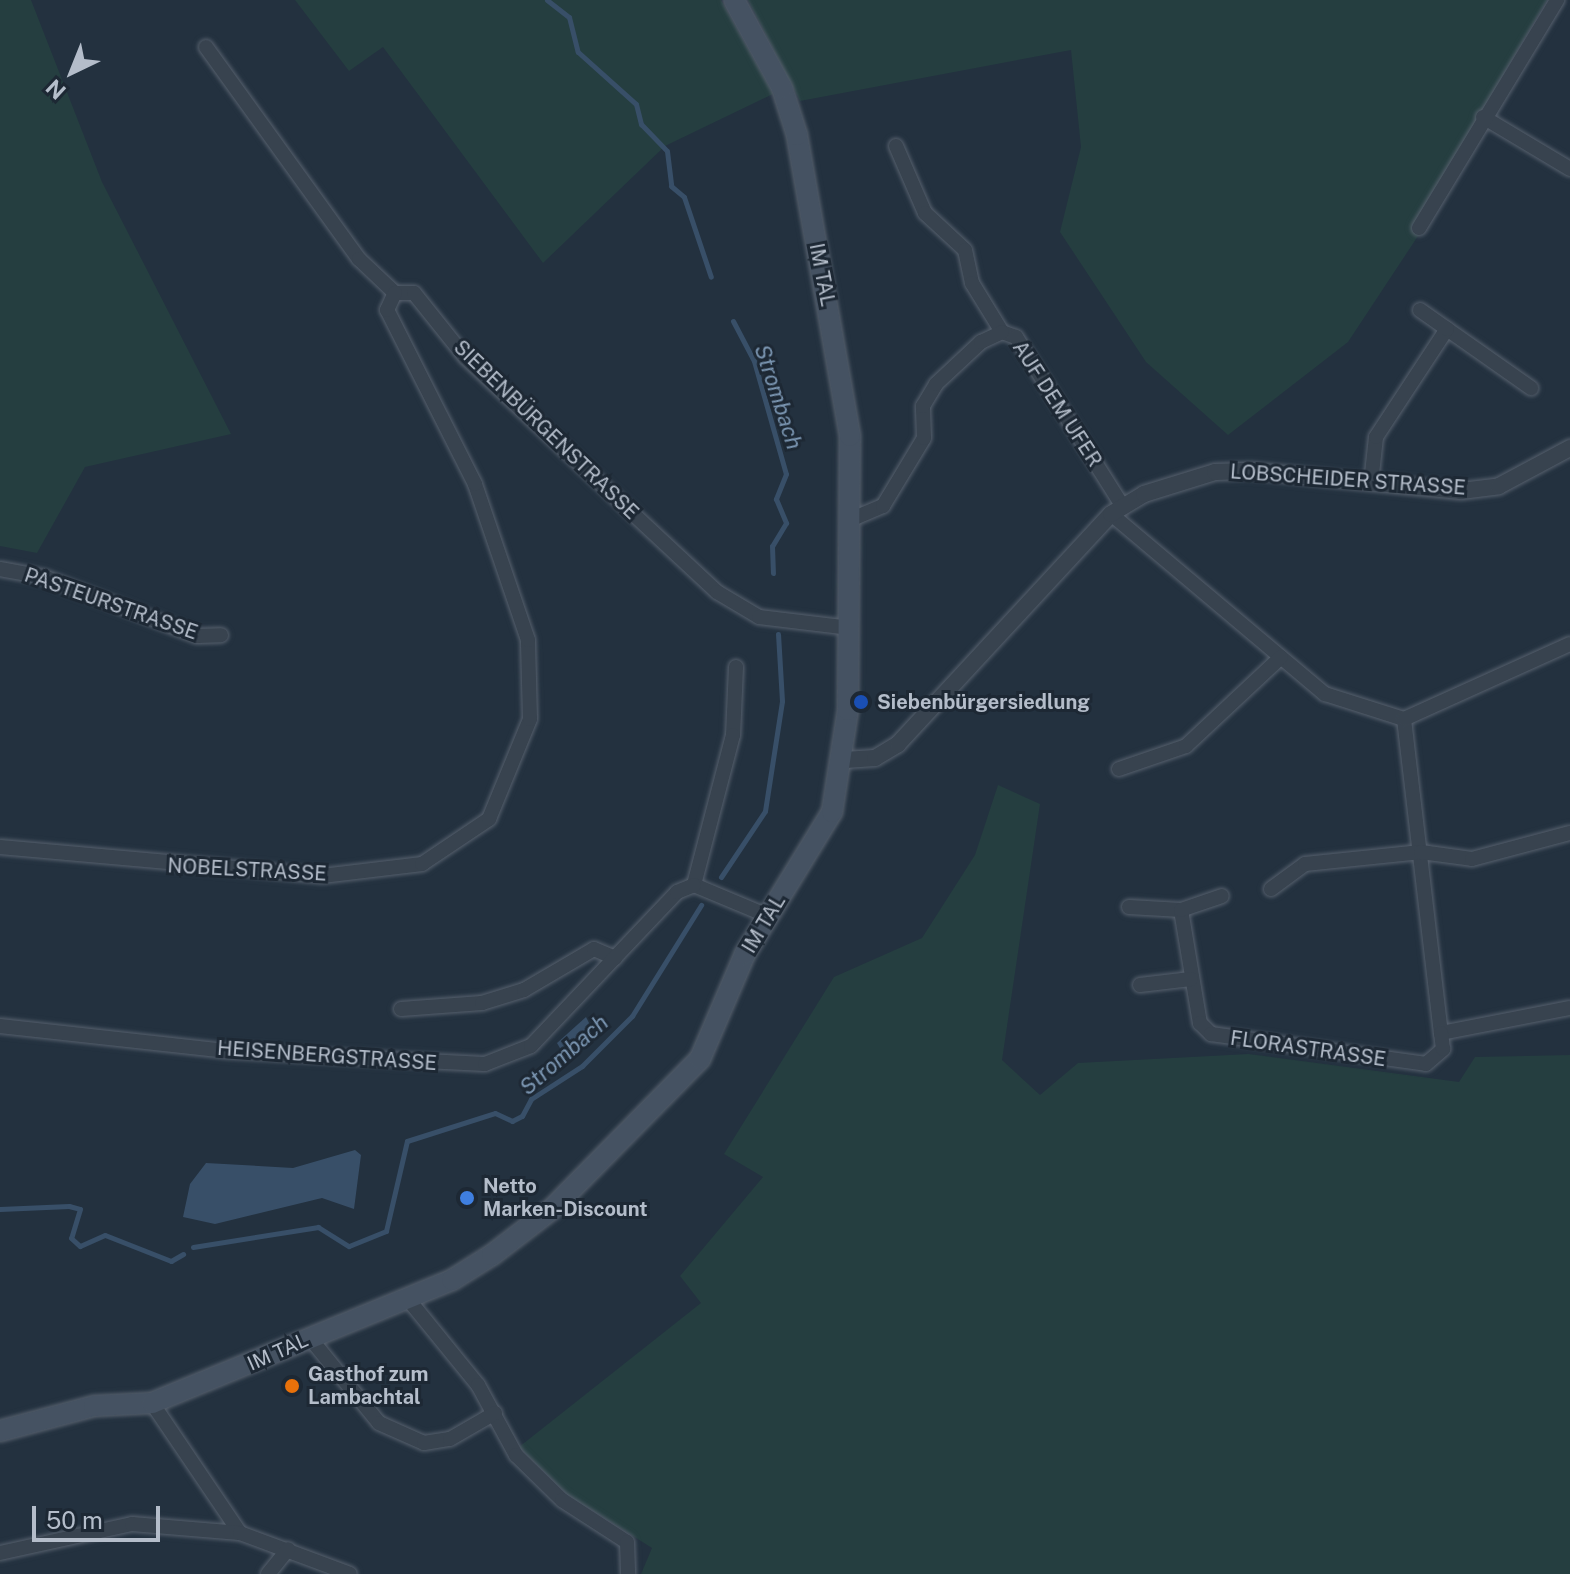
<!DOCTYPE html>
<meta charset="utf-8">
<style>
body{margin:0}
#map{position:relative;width:1570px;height:1574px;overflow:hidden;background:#23313f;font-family:"Public Sans",sans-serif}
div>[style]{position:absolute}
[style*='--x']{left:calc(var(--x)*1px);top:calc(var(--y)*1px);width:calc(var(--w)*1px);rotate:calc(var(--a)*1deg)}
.green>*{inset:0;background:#253e40}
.water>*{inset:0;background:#384f68}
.stream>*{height:5px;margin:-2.5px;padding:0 2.5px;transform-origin:2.5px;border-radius:2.5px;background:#384f68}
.roads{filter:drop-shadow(0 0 2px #56606d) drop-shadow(0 0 2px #56606d)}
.minor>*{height:14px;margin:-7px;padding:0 7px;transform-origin:7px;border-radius:7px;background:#38434f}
.tertiary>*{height:16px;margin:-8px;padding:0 8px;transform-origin:8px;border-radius:8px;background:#38434f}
.secondary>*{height:20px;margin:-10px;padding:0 10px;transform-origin:10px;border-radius:10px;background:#455262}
.dots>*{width:22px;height:22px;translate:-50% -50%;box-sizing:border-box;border:4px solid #1d2834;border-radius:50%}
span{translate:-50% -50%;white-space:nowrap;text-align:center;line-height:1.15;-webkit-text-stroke:6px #1d2834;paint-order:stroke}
.street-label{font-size:20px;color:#b4bdca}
.poi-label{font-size:20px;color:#b4bdca;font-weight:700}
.left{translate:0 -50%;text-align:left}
.water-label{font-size:22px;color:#7b96b2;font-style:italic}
.north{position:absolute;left:32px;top:32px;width:80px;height:80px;-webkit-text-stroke:6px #1d2834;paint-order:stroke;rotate:223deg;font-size:22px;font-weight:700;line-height:32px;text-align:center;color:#b4bdca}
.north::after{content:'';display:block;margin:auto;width:28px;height:36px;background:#b4bdca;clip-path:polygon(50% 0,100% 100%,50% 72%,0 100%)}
.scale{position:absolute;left:32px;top:1506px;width:128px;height:36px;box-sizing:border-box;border:4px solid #b4bdca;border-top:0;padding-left:10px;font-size:24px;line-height:28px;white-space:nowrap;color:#b4bdca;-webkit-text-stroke:6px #1d2834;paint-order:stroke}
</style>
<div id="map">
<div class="green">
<div style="clip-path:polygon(0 0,31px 0,102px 182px,231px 434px,85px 467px,37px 553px,0 546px)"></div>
<div style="clip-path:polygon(295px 0,721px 0,773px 94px,665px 146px,543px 263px,383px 47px,349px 71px)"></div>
<div style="clip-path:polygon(748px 0,1547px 0,1414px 227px,1420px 233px,1348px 342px,1228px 435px,1146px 362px,1060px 232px,1081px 147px,1071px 50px,800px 101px)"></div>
<div style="clip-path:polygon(998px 785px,1040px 804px,1002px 1060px,1040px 1095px,1078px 1063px,1249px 1054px,1459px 1082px,1475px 1057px,1570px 1055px,1570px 1574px,641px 1574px,652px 1548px,568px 1495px,519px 1447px,701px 1303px,680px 1276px,763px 1177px,724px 1154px,834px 977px,922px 938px,975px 855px)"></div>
</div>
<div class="water">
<div style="clip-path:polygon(586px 1017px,593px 1031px,564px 1055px,557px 1043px)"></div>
<div style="clip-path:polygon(355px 1150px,361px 1155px,354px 1209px,322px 1198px,215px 1224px,183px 1217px,190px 1184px,206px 1163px,293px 1168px)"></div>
</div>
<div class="stream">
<div style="--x:547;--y:0;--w:28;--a:38"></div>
<div style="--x:569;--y:17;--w:36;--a:76"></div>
<div style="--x:578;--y:52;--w:78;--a:41.9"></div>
<div style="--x:636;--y:104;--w:21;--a:76"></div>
<div style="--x:641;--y:124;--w:37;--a:46"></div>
<div style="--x:667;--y:151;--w:35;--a:83"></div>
<div style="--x:671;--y:186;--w:17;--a:40"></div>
<div style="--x:684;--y:197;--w:84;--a:71.4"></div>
<div style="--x:733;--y:321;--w:45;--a:62.3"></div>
<div style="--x:754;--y:361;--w:117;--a:74.2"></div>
<div style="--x:786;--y:474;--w:27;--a:112"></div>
<div style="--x:776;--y:499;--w:26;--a:67"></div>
<div style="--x:786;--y:523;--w:27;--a:121"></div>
<div style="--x:772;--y:546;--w:27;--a:88"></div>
<div style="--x:721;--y:877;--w:79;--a:-56.3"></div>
<div style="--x:765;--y:811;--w:111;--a:-81.2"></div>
<div style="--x:782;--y:701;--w:67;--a:-93.4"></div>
<div style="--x:0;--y:1209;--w:69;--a:-2.5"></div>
<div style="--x:69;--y:1206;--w:11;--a:15"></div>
<div style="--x:80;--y:1209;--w:30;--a:107"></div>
<div style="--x:71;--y:1238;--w:12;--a:42"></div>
<div style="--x:80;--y:1246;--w:27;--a:-24"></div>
<div style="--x:105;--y:1235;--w:71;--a:21.5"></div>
<div style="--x:171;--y:1261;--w:14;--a:-30"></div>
<div style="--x:193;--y:1247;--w:127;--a:-9.1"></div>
<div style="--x:318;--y:1227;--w:36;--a:32"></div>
<div style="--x:349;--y:1246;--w:40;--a:-22"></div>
<div style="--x:386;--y:1231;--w:92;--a:-76.9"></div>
<div style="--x:407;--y:1141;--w:92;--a:-17.7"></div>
<div style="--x:495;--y:1113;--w:19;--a:25"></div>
<div style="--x:512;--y:1121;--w:11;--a:-27"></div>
<div style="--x:522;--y:1116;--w:19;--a:-62"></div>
<div style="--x:531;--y:1099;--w:61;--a:-32.9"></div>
<div style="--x:582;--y:1066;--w:71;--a:-45"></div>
<div style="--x:632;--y:1016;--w:131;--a:-58.1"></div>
</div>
<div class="roads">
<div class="minor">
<div style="--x:206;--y:47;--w:261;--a:54.2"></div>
<div style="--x:359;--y:259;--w:50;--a:43.4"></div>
<div style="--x:395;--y:293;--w:19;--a:0"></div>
<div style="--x:414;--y:293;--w:83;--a:51.3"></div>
<div style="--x:466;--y:358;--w:343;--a:43"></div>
<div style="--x:717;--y:592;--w:49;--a:30.8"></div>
<div style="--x:759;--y:617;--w:92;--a:6.9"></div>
<div style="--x:1483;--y:117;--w:101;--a:30.9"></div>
<div style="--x:896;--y:146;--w:73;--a:66.6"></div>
<div style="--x:925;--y:213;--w:54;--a:42.8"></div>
<div style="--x:965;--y:250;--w:34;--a:78"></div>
<div style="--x:972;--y:283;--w:57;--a:58.5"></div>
<div style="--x:1002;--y:332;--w:15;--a:20"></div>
<div style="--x:1016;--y:337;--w:199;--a:57.8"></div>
<div style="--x:1419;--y:228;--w:267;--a:-58.8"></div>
<div style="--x:1447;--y:329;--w:103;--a:35.1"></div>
<div style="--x:1371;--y:483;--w:46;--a:-83.8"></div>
<div style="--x:1376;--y:437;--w:129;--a:-56.7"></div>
<div style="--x:1447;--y:329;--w:33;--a:-145"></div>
<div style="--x:1111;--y:514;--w:280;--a:40.1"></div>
<div style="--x:1325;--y:694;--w:83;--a:17.6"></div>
<div style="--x:852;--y:519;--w:34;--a:-23"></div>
<div style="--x:883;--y:506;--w:79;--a:-58.9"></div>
<div style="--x:924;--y:438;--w:32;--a:-92"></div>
<div style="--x:923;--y:406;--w:26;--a:-59"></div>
<div style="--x:936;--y:384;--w:62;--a:-43"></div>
<div style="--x:981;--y:342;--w:23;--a:-25"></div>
<div style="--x:0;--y:569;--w:45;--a:10.3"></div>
<div style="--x:44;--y:577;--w:164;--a:21.1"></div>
<div style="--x:197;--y:636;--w:24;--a:-2"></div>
<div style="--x:736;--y:667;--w:68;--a:92.5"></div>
<div style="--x:733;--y:735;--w:155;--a:104.6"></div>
<div style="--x:694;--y:885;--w:80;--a:22.7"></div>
<div style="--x:1404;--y:719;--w:316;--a:83.3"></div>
<div style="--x:1441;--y:1033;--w:131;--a:-11"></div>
<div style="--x:1404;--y:719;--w:182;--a:-24.3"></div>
<div style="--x:1119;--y:769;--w:71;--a:-18.9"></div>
<div style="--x:1186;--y:746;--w:130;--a:-43.1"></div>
<div style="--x:0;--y:847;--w:323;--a:5.1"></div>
<div style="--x:322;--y:876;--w:101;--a:-6.8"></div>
<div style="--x:422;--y:864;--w:81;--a:-33.9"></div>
<div style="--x:489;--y:819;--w:108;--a:-67.7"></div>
<div style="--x:530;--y:719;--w:79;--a:-91.5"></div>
<div style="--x:528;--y:640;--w:165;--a:-108.8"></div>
<div style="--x:475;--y:484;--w:195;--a:-116.8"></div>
<div style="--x:387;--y:310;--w:19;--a:-65"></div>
<div style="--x:1271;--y:889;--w:42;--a:-36.3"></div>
<div style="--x:1305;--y:864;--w:117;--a:-5.9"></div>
<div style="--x:1421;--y:852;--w:51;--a:7.8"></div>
<div style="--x:1472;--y:859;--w:101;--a:-14.9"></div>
<div style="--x:1129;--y:907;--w:52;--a:3.3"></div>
<div style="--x:1181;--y:910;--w:115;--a:80.5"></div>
<div style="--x:1200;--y:1023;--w:16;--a:45"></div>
<div style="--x:1211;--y:1034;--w:217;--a:7.9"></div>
<div style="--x:1426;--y:1064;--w:23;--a:-41"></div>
<div style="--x:1443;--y:1049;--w:16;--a:-97"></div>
<div style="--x:1181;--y:910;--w:43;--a:-18.9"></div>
<div style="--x:1140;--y:985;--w:51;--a:-6.7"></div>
<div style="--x:401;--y:1009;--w:81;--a:-4.2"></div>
<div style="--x:482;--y:1003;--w:44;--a:-17.2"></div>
<div style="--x:524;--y:990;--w:81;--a:-30.4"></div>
<div style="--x:594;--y:949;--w:23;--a:23"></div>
<div style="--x:0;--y:1026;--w:229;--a:6.3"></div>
<div style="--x:228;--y:1051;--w:257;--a:2.9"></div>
<div style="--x:485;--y:1064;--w:49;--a:-21.4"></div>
<div style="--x:531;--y:1046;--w:212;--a:-46.5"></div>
<div style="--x:677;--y:892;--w:18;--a:-22"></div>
<div style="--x:408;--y:1299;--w:111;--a:50.9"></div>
<div style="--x:478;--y:1385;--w:80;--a:61.5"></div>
<div style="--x:516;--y:1455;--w:64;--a:44.4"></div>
<div style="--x:562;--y:1500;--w:77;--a:32.9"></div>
<div style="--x:627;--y:1542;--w:32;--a:88"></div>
<div style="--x:310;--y:1338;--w:109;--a:50.9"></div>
<div style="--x:379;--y:1423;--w:49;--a:24"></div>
<div style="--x:424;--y:1443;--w:26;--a:-9"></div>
<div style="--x:450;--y:1439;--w:52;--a:-30"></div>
<div style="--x:152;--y:1403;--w:157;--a:55.9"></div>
<div style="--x:0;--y:1553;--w:135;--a:-12.4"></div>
<div style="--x:132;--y:1524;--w:108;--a:4.8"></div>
<div style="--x:240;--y:1533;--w:117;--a:20.4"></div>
<div style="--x:268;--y:1574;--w:32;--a:-51"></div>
</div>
<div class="tertiary">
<div style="--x:845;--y:760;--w:30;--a:-4"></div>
<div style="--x:875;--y:758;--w:27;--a:-31"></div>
<div style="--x:898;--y:744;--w:313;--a:-47.2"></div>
<div style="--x:1111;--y:514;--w:39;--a:-31"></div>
<div style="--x:1144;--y:494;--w:74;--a:-17.2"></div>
<div style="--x:1215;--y:472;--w:37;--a:-2"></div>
<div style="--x:1252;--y:471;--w:210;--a:5.5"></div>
<div style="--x:1461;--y:491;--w:38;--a:-7"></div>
<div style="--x:1499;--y:486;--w:81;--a:-28.2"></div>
</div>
<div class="secondary">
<div style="--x:0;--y:1431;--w:97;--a:-14.9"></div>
<div style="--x:94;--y:1406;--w:58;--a:-3"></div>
<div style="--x:152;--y:1403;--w:324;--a:-22.3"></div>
<div style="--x:452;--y:1280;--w:47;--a:-32"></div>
<div style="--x:492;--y:1255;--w:76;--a:-37.5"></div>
<div style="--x:552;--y:1209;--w:211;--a:-45.4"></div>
<div style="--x:700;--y:1059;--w:114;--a:-66.8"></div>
<div style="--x:745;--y:954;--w:167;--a:-58.5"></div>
<div style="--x:832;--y:812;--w:103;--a:-81.1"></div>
<div style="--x:848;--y:710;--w:274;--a:-89.6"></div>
<div style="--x:850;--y:436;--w:306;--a:-100"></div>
<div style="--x:797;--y:135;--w:49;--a:-107.7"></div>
<div style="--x:782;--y:88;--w:100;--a:-118.6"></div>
</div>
</div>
<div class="dots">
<div style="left:861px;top:702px;background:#1a4fb4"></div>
<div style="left:467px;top:1198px;background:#3f7fe0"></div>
<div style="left:292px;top:1386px;background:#e8710a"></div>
</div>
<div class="street-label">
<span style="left:822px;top:275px;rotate:79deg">IM TAL</span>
<span style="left:1057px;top:404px;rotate:57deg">AUF DEM UFER</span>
<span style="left:546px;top:430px;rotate:44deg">SIEBENBÜRGENSTRASSE</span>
<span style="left:1348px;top:480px;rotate:4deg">LOBSCHEIDER STRASSE</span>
<span style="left:111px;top:604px;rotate:19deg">PASTEURSTRASSE</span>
<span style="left:247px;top:870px;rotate:3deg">NOBELSTRASSE</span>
<span style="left:764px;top:924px;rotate:-59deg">IM TAL</span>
<span style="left:1308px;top:1049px;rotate:8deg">FLORASTRASSE</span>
<span style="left:327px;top:1056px;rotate:4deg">HEISENBERGSTRASSE</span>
<span style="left:278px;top:1352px;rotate:-24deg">IM TAL</span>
</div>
<div class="poi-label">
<span class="left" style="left:877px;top:702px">Siebenbürgersiedlung</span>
<span class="left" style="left:483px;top:1198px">Netto<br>Marken-Discount</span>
<span class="left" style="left:308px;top:1386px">Gasthof zum<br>Lambachtal</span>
</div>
<div class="water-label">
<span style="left:778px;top:397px;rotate:72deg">Strombach</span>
<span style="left:564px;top:1055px;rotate:-41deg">Strombach</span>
</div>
<div class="north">N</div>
<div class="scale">50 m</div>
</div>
